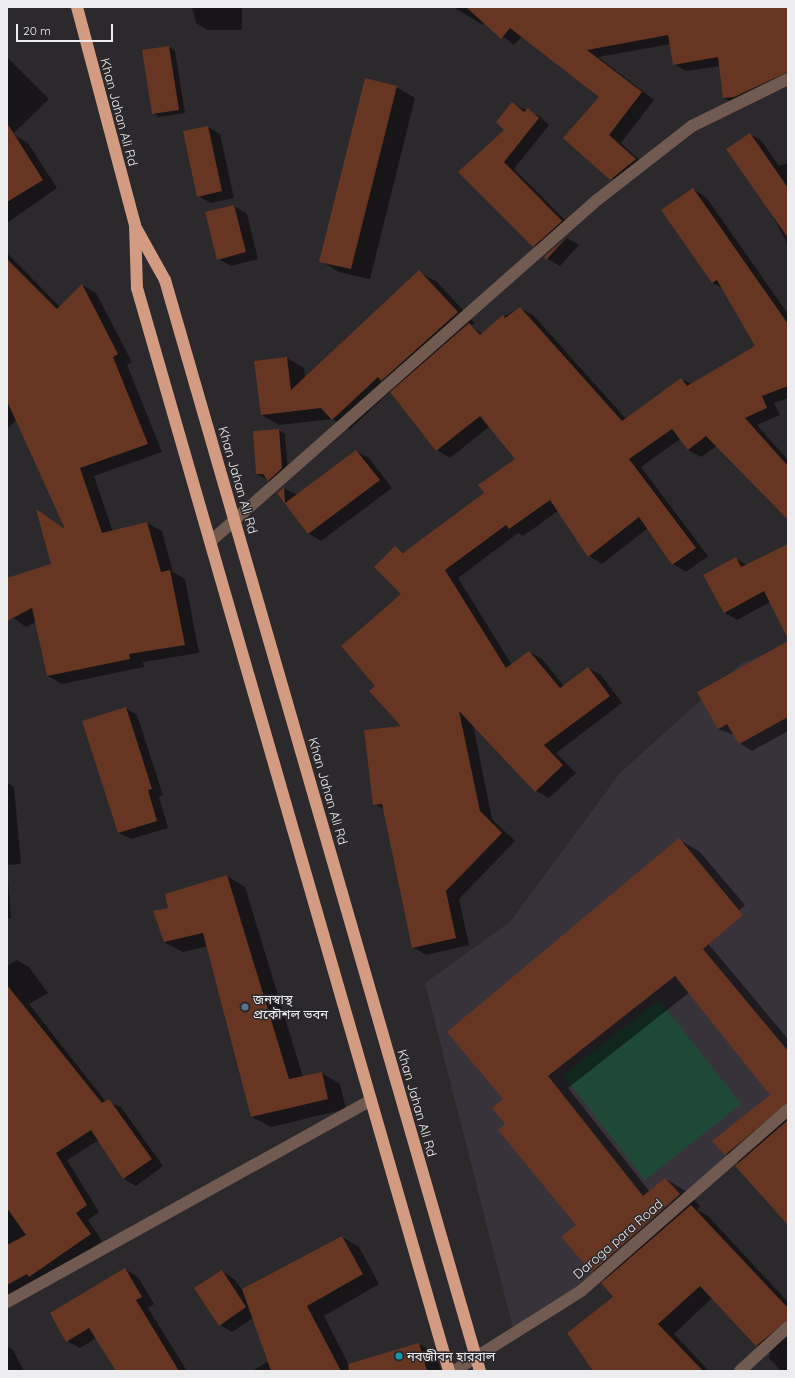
<!DOCTYPE html>
<meta charset="utf-8">
<style>
body{margin:0}
#map{position:relative;width:795px;height:1378px;overflow:hidden;background:#2b292c;font-family:Quicksand,"Noto Sans Bengali",sans-serif}
div>[style]{position:absolute}
[style*='--x']{left:calc(var(--x)*1px);top:calc(var(--y)*1px);width:calc(var(--w)*1px);rotate:calc(var(--a)*1deg)}
.built>*{inset:0;background:#38333b}
.green>*{inset:0;background:#1f4937}
.shadow>*{inset:0;background:#0007}
.building>*{inset:0;background:#673622}
.street>*{height:12px;margin:-6px;padding:0 6px;transform-origin:6px;border-radius:6px;background:#715a50}
.highway>*{height:12px;margin:-6px;padding:0 6px;transform-origin:6px;border-radius:6px;background:#d39b81}
.dots>*{width:11px;height:11px;translate:-50% -50%;box-sizing:border-box;border:2px solid #2b292c;border-radius:50%}
span{translate:-50% -50%;white-space:nowrap;text-align:center;line-height:1.15;-webkit-text-stroke:3px #2b292c;paint-order:stroke}
.street-label{font-size:13px;color:#edecee}
.poi-label{font-size:13px;color:#edecee}
.left{translate:0 -50%;text-align:left}
.frame{position:absolute;inset:0;border:8px solid #edecee;pointer-events:none}
.scale{position:absolute;left:16px;top:24px;width:97px;height:18px;box-sizing:border-box;border:2px solid #edecee;border-top:0;padding-left:5px;font-size:12px;line-height:14px;white-space:nowrap;color:#edecee;-webkit-text-stroke:3px #2b292c;paint-order:stroke}
</style>
<div id="map">
<div class="built">
<div style="clip-path:polygon(788px 645px,788px 1110px,581px 1291px,514px 1332px,425px 983px,510px 922px,620px 773px,742px 663px)"></div>
</div>
<div class="green">
<div style="clip-path:polygon(659px 1000px,741px 1104px,645px 1180px,563px 1075px)"></div>
</div>
<div class="shadow">
<div style="clip-path:polygon(192px 7px,242px 7px,242px 30px,208px 30px,196px 23px)"></div>
<div style="clip-path:polygon(453px 7px,788px 7px,788px 81px,736px 105px,724px 98px,720px 66px,686px 71px,674px 64px,671px 44px,598px 57px,654px 100px,621px 143px,647px 167px,623px 187px,564px 138px,601px 97px,522px 36px,514px 45px,484px 22px,483px 25px)"></div>
<div style="clip-path:polygon(169px 47px,175px 51px,185px 113px,159px 117px,153px 113px,144px 51px)"></div>
<div style="clip-path:polygon(7px 57px,49px 99px,13px 134px,28px 143px,57px 188px,7px 223px)"></div>
<div style="clip-path:polygon(396px 87px,415px 98px,370px 279px,339px 272px,321px 261px)"></div>
<div style="clip-path:polygon(513px 104px,539px 116px,549px 125px,514px 169px,573px 228px,545px 252px,534px 246px,460px 172px,506px 130px)"></div>
<div style="clip-path:polygon(208px 127px,220px 134px,234px 198px,211px 203px,198px 196px)"></div>
<div style="clip-path:polygon(750px 134px,761px 140px,779px 166px,788px 163px,788px 245px,770px 211px)"></div>
<div style="clip-path:polygon(693px 189px,706px 197px,788px 314px,788px 398px,774px 403px,780px 415px,757px 425px,788px 460px,788px 520px,717px 446px,701px 457px,688px 450px,680px 439px,641px 467px,708px 556px,686px 572px,673px 564px,648px 528px,602px 564px,589px 556px,558px 511px,523px 536px,518px 533px,458px 578px,512px 665px,529px 652px,542px 659px,564px 686px,588px 668px,601px 675px,622px 703px,556px 753px,576px 773px,549px 798px,536px 791px,473px 725px,492px 819px,515px 841px,459px 899px,469px 945px,426px 955px,413px 947px,384px 809px,374px 804px,403px 726px,376px 686px,403px 594px,395px 547px,405px 553px,485px 494px,517px 459px,490px 426px,450px 458px,437px 450px,391px 391px,350px 429px,332px 419px,279px 425px,262px 415px,287px 358px,304px 368px,305px 378px,419px 272px,437px 282px,475px 323px,471px 326px,483px 334px,503px 317px,520px 308px,534px 316px,626px 419px,681px 379px,691px 384px,756px 346px,724px 289px,713px 283px,662px 210px)"></div>
<div style="clip-path:polygon(234px 206px,247px 214px,258px 259px,231px 266px,218px 259px)"></div>
<div style="clip-path:polygon(567px 238px,579px 245px,560px 266px,545px 257px)"></div>
<div style="clip-path:polygon(7px 253px,60px 307px,82px 285px,96px 293px,132px 362px,127px 365px,162px 452px,94px 476px,113px 532px,147px 523px,162px 531px,173px 572px,185px 579px,199px 653px,143px 662px,144px 667px,62px 684px,48px 676px,36px 622px,26px 627px,7px 613px,7px 579px,53px 564px,38px 511px,67px 530px,16px 420px,7px 429px)"></div>
<div style="clip-path:polygon(279px 430px,285px 434px,288px 471px,275px 484px,257px 474px)"></div>
<div style="clip-path:polygon(356px 451px,369px 458px,392px 488px,321px 541px,308px 533px,278px 493px,284px 488px,297px 495px)"></div>
<div style="clip-path:polygon(788px 545px,788px 637px,770px 602px,737px 620px,724px 612px,736px 559px,747px 565px)"></div>
<div style="clip-path:polygon(788px 642px,788px 731px,752px 751px,739px 743px,734px 735px,718px 729px)"></div>
<div style="clip-path:polygon(126px 708px,137px 715px,163px 795px,159px 797px,168px 828px,131px 839px,119px 833px,84px 722px)"></div>
<div style="clip-path:polygon(7px 783px,14px 787px,21px 864px,7px 865px,11px 918px,7px 918px)"></div>
<div style="clip-path:polygon(680px 840px,700px 852px,745px 905px,706px 941px,788px 1039px,788px 1218px,741px 1163px,726px 1154px,771px 1095px,690px 992px,568px 1088px,650px 1192px,666px 1179px,686px 1191px,700px 1206px,697px 1210px,707px 1215px,788px 1302px,788px 1371px,781px 1371px,768px 1357px,771px 1354px,757px 1345px,712px 1298px,674px 1334px,709px 1371px,594px 1371px,615px 1298px,607px 1280px,592px 1271px,578px 1225px,507px 1124px,504px 1099px)"></div>
<div style="clip-path:polygon(227px 876px,245px 887px,303px 1077px,322px 1073px,340px 1084px,346px 1109px,271px 1127px,252px 1117px,208px 946px,183px 952px,164px 942px,170px 909px)"></div>
<div style="clip-path:polygon(17px 960px,29px 967px,48px 993px,29px 1004px,106px 1102px,121px 1107px,163px 1166px,136px 1186px,124px 1179px,99px 1140px,67px 1160px,99px 1212px,88px 1220px,102px 1241px,42px 1283px,7px 1298px,7px 966px)"></div>
<div style="clip-path:polygon(342px 1237px,359px 1247px,379px 1284px,324px 1316px,349px 1365px,419px 1344px,436px 1354px,441px 1371px,252px 1371px,269px 1361px,253px 1318px,232px 1332px,220px 1325px,222px 1271px,234px 1279px,242px 1290px)"></div>
<div style="clip-path:polygon(125px 1269px,138px 1277px,154px 1304px,148px 1308px,187px 1371px,117px 1371px,96px 1338px,80px 1348px,67px 1341px)"></div>
<div style="clip-path:polygon(7px 1346px,13px 1350px,24px 1371px,7px 1371px)"></div>
</div>
<div class="building">
<div style="clip-path:polygon(466px 7px,788px 7px,788px 72px,734px 97px,723px 98px,718px 57px,673px 65px,668px 35px,587px 50px,642px 92px,609px 135px,636px 159px,610px 180px,563px 138px,599px 97px,510px 28px,501px 39px)"></div>
<div style="clip-path:polygon(169px 46px,179px 110px,152px 114px,142px 50px)"></div>
<div style="clip-path:polygon(365px 78px,397px 86px,351px 269px,319px 262px)"></div>
<div style="clip-path:polygon(512px 102px,524px 112px,528px 108px,539px 118px,504px 162px,562px 221px,533px 247px,458px 172px,504px 130px,496px 122px)"></div>
<div style="clip-path:polygon(7px 123px,43px 180px,7px 202px)"></div>
<div style="clip-path:polygon(208px 126px,222px 191px,197px 197px,183px 131px)"></div>
<div style="clip-path:polygon(750px 133px,788px 188px,788px 238px,726px 149px)"></div>
<div style="clip-path:polygon(693px 188px,788px 324px,788px 386px,762px 396px,767px 408px,745px 418px,788px 466px,788px 520px,706px 436px,688px 450px,672px 429px,629px 459px,696px 548px,672px 565px,639px 517px,588px 557px,550px 500px,509px 529px,506px 525px,445px 570px,506px 668px,529px 651px,560px 688px,588px 667px,610px 696px,544px 745px,563px 765px,535px 792px,459px 711px,480px 811px,502px 833px,446px 891px,456px 938px,412px 948px,382px 804px,373px 805px,364px 730px,401px 726px,369px 691px,375px 686px,341px 646px,401px 594px,374px 567px,395px 546px,403px 553px,484px 493px,478px 485px,515px 459px,480px 416px,436px 451px,390px 392px,469px 323px,480px 335px,503px 315px,505px 318px,520px 307px,622px 421px,681px 378px,687px 386px,755px 346px,717px 280px,712px 283px,661px 210px)"></div>
<div style="clip-path:polygon(234px 205px,246px 252px,217px 260px,205px 212px)"></div>
<div style="clip-path:polygon(567px 237px,546px 260px,544px 257px)"></div>
<div style="clip-path:polygon(7px 259px,57px 309px,82px 284px,118px 354px,113px 357px,148px 444px,80px 468px,102px 533px,147px 522px,161px 572px,170px 570px,185px 645px,129px 654px,130px 659px,47px 676px,32px 608px,7px 621px,7px 578px,51px 564px,36px 509px,65px 529px,7px 401px)"></div>
<div style="clip-path:polygon(419px 270px,458px 312px,381px 381px,378px 377px,332px 420px,321px 408px,261px 415px,254px 361px,287px 357px,291px 390px)"></div>
<div style="clip-path:polygon(279px 429px,282px 468px,268px 481px,263px 474px,256px 474px,253px 431px)"></div>
<div style="clip-path:polygon(356px 450px,380px 480px,308px 534px,277px 493px,284px 487px,285px 503px)"></div>
<div style="clip-path:polygon(788px 544px,788px 639px,764px 591px,724px 613px,703px 575px,736px 557px,741px 567px)"></div>
<div style="clip-path:polygon(788px 641px,788px 717px,739px 744px,727px 724px,718px 729px,697px 692px)"></div>
<div style="clip-path:polygon(126px 707px,152px 789px,148px 790px,157px 821px,118px 833px,82px 721px)"></div>
<div style="clip-path:polygon(679px 838px,743px 915px,703px 949px,788px 1051px,788px 1103px,725px 1155px,712px 1141px,770px 1095px,675px 976px,548px 1076px,643px 1196px,665px 1178px,680px 1194px,592px 1272px,561px 1237px,576px 1225px,498px 1130px,505px 1124px,492px 1108px,503px 1099px,447px 1032px)"></div>
<div style="clip-path:polygon(227px 875px,289px 1079px,322px 1072px,328px 1099px,251px 1117px,203px 933px,164px 942px,153px 911px,168px 908px,165px 894px)"></div>
<div style="clip-path:polygon(7px 985px,102px 1103px,109px 1099px,152px 1159px,123px 1179px,91px 1130px,56px 1153px,87px 1205px,76px 1213px,91px 1234px,29px 1277px,27px 1274px,7px 1285px,7px 1245px,26px 1235px,7px 1208px)"></div>
<div style="clip-path:polygon(788px 1120px,788px 1225px,735px 1166px)"></div>
<div style="clip-path:polygon(691px 1205px,788px 1308px,788px 1320px,756px 1346px,700px 1286px,658px 1324px,703px 1371px,593px 1371px,567px 1333px,613px 1297px,601px 1283px)"></div>
<div style="clip-path:polygon(342px 1236px,363px 1274px,307px 1306px,341px 1371px,271px 1371px,242px 1289px)"></div>
<div style="clip-path:polygon(125px 1268px,142px 1297px,136px 1300px,179px 1371px,116px 1371px,89px 1328px,66px 1342px,50px 1313px)"></div>
<div style="clip-path:polygon(222px 1270px,246px 1307px,219px 1326px,194px 1288px)"></div>
<div style="clip-path:polygon(419px 1343px,427px 1371px,349px 1371px,348px 1364px)"></div>
</div>
<div class="street">
<div style="--x:212;--y:540;--w:514;--a:-41.45"></div>
<div style="--x:597;--y:200;--w:120;--a:-37.9"></div>
<div style="--x:692;--y:126;--w:107;--a:-26.1"></div>
<div style="--x:7;--y:1302;--w:416;--a:-29"></div>
<div style="--x:454;--y:1371;--w:150;--a:-32.2"></div>
<div style="--x:581;--y:1291;--w:275;--a:-41.2"></div>
<div style="--x:740;--y:1371;--w:65;--a:-42.5"></div>
</div>
<div class="highway">
<div style="--x:77;--y:7;--w:226;--a:75.1"></div>
<div style="--x:135;--y:225;--w:63;--a:88.2"></div>
<div style="--x:137;--y:288;--w:1127;--a:73.93"></div>
<div style="--x:136;--y:228;--w:60;--a:60.9"></div>
<div style="--x:165;--y:280;--w:1136;--a:73.9"></div>
</div>
<div class="dots">
<div style="left:245px;top:1007px;background:#5c6f8a"></div>
<div style="left:399px;top:1356px;background:#0f9aa8"></div>
</div>
<div class="street-label">
<span style="left:119px;top:112px;rotate:75deg">Khan Jahan Ali Rd</span>
<span style="left:238px;top:480px;rotate:74deg">Khan Jahan Ali Rd</span>
<span style="left:328px;top:791px;rotate:74deg">Khan Jahan Ali Rd</span>
<span style="left:417px;top:1103px;rotate:74deg">Khan Jahan Ali Rd</span>
<span style="left:618px;top:1239px;rotate:-41deg">Daroga para Road</span>
</div>
<div class="poi-label">
<span class="left" style="left:253px;top:1007px">জনস্বাস্থ<br>প্রকৌশল ভবন</span>
<span class="left" style="left:407px;top:1356px">নবজীবন হারবাল</span>
</div>
<div class="frame"></div>
<div class="scale">20 m</div>
</div>
